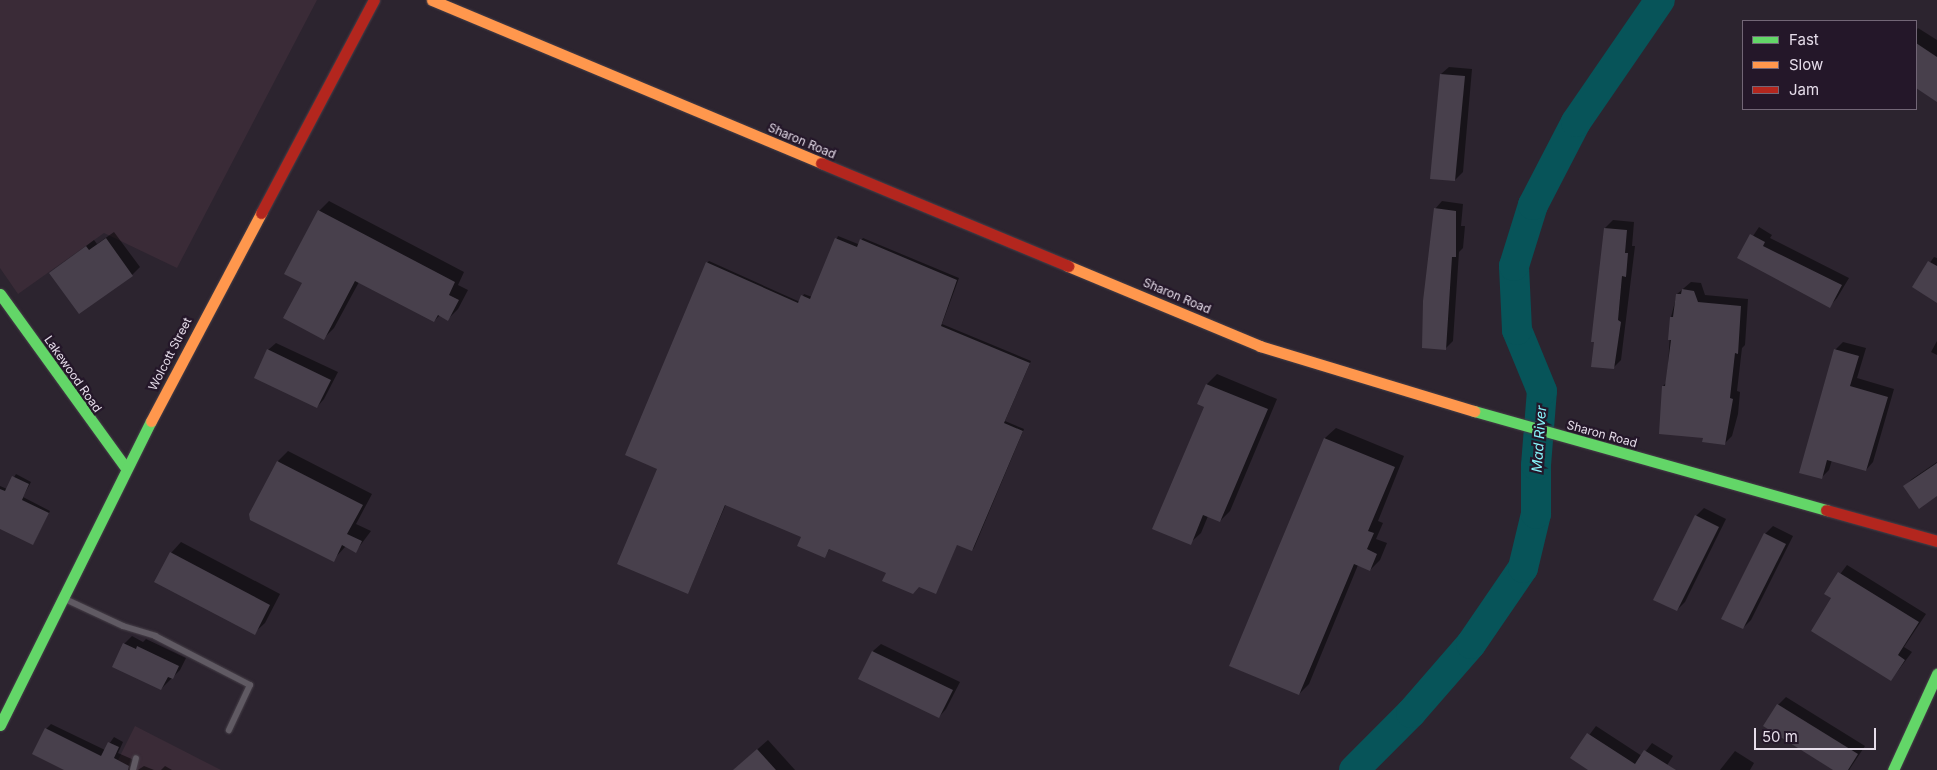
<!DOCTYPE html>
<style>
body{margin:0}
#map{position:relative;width:1937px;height:770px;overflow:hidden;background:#2c242f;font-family:Inter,sans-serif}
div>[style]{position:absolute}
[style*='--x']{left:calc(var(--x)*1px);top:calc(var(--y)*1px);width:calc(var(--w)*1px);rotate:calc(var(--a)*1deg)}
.commercial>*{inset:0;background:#3a2b37}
.shadow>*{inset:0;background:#0007}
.river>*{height:30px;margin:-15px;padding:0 15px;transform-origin:15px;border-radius:15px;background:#075459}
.building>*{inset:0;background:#48404c}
.roads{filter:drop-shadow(0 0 1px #463f48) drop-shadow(0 0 1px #463f48)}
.lane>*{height:6px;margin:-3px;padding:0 3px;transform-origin:3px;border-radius:3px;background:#605a63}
.fast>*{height:11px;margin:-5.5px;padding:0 5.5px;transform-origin:5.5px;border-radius:5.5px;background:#63d668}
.slow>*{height:11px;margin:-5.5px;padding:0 5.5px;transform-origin:5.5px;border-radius:5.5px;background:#ff974d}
.jam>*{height:11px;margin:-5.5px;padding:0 5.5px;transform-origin:5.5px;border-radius:5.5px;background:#b3261e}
span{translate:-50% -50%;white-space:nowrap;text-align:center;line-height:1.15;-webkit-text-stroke:4.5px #241729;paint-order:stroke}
.street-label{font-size:12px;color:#e6ddea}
.water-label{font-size:14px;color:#88f5fb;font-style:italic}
.legend{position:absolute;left:1742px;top:20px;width:175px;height:90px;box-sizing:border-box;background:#241729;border:1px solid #726676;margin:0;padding:6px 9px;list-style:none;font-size:15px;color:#e6ddea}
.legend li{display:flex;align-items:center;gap:10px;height:25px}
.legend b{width:25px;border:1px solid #726676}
.scale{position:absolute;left:1754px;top:728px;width:122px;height:22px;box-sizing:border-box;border:2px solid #e6ddea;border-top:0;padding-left:6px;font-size:15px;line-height:18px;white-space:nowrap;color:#e6ddea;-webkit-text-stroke:4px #241729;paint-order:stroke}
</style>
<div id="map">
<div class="commercial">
<div style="clip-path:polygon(0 0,317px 0,177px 268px,104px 233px,18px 294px,0 268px)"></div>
<div style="clip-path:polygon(135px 726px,219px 769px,221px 770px,113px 770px)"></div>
</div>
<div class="shadow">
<div style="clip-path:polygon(1918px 28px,1937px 40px,1937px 100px,1916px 87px,1916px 31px)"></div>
<div style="clip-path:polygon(1449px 67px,1472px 69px,1463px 172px,1455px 180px,1441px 74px)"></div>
<div style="clip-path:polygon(329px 201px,464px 272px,458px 285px,468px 290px,458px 309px,448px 319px,440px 315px,434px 321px,359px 282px,334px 328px,324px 338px,304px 282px,286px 274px,319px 211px)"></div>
<div style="clip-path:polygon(1442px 201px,1463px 204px,1461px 226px,1465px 226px,1463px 248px,1459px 252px,1453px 341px,1445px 349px,1435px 209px)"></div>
<div style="clip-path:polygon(1613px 220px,1634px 222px,1632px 246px,1635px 246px,1621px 360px,1613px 368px,1605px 228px)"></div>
<div style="clip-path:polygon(1759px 227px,1772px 235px,1770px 238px,1849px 278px,1837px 298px,1830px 306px,1739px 257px)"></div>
<div style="clip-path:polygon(114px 232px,140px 267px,132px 275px,51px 273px,94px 240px,97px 244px)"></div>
<div style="clip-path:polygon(838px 236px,858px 244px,863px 238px,959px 278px,942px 324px,1031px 361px,1005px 421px,1024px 429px,974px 548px,972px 550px,957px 544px,936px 592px,830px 548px,825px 557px,802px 536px,726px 504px,688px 593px,659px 468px,707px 263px,709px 261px,800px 302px,804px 294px,812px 297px)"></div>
<div style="clip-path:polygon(1934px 257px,1937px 258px,1937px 298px,1913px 286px)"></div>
<div style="clip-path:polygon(1691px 282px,1701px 283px,1705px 295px,1748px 299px,1745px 345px,1742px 348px,1737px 391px,1740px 392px,1738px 414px,1732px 436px,1724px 444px,1704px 437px,1663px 386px,1667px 382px,1671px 317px,1677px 294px)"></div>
<div style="clip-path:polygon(1937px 341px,1937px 355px,1931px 352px)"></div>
<div style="clip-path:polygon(1843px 342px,1866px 348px,1857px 378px,1894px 389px,1873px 462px,1866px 470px,1832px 460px,1829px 470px,1822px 477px,1835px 350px)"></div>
<div style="clip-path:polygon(276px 343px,338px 372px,324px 399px,317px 407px,268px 350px)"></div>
<div style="clip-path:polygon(1217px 374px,1277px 399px,1230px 511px,1220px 521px,1208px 516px,1201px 533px,1190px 543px,1205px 406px,1199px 403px,1207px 384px)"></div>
<div style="clip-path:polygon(1336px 428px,1404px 456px,1378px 521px,1383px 523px,1376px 539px,1387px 543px,1380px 560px,1370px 570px,1358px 565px,1309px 684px,1299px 694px,1230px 666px,1325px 438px)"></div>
<div style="clip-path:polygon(288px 451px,372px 494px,356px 524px,371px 531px,356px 551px,346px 546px,333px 560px,278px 461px)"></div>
<div style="clip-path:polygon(1937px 462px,1937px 495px,1905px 486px,1912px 479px)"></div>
<div style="clip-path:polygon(16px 474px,31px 482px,23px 497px,50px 511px,33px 544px,0 528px,0 486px,7px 489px)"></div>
<div style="clip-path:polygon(1704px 508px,1726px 519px,1685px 602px,1677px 610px,1696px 516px)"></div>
<div style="clip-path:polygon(1773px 526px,1793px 536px,1751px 620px,1743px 628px,1765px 534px)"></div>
<div style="clip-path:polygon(181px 542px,280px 594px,265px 623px,254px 633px,171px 553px)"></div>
<div style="clip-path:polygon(1847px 565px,1926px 614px,1904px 647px,1912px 652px,1891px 680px,1833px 598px,1826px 593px)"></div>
<div style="clip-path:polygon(132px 636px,143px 642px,146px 639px,186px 658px,180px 670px,161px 689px,124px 644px)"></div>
<div style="clip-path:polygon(881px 644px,960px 682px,946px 709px,939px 717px,860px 678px,873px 651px)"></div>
<div style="clip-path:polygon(1786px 697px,1865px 746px,1849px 770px,1835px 770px,1778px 705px)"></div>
<div style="clip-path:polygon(51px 724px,105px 750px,114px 737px,123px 742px,118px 753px,134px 760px,136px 770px,67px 770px,46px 729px)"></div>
<div style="clip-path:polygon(1596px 726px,1642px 756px,1652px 743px,1673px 756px,1664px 770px,1590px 770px,1572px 758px)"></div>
<div style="clip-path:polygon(768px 740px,795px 770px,734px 770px)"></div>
<div style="clip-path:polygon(1735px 751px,1754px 763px,1750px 770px,1720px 770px)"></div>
<div style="clip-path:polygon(144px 766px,154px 770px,138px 770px)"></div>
<div style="clip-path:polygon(165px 766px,172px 770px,161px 770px)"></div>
</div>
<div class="river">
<div style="--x:1354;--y:770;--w:81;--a:-45"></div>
<div style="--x:1411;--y:713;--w:91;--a:-49"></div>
<div style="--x:1471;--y:644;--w:92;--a:-55.6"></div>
<div style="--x:1523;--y:568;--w:56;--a:-76.5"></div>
<div style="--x:1536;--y:514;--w:49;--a:-90"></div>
<div style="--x:1536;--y:465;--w:74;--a:-85.4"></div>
<div style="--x:1542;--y:391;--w:66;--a:-112.3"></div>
<div style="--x:1517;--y:330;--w:64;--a:-92.7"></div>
<div style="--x:1514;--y:266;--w:64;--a:-72.7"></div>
<div style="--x:1533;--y:205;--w:93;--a:-62.6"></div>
<div style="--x:1576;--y:122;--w:148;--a:-55.5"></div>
</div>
<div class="building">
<div style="clip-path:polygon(1916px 43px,1937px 57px,1937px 102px,1916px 88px)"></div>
<div style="clip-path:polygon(1440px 74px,1465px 76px,1455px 181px,1430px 179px)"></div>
<div style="clip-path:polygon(1434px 208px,1456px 211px,1456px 257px,1452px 257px,1446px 350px,1422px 348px,1423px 301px)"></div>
<div style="clip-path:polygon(318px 210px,455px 282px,449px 295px,459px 300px,448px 321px,438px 315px,434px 322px,355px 281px,324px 340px,283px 318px,302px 283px,284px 274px)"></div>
<div style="clip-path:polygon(1604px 228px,1627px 230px,1625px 253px,1628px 253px,1626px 277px,1622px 276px,1618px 320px,1621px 322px,1614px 369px,1591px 367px,1594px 342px,1591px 342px)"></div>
<div style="clip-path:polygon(1750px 234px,1765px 242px,1763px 246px,1842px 285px,1830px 308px,1737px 258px)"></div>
<div style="clip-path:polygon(106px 238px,133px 276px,79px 314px,49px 273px,86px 246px,89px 250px)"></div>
<div style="clip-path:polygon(835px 238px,857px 247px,860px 239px,957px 280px,941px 326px,1030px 363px,1004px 423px,1023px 431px,972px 551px,957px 545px,936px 594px,919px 587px,913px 594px,882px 581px,886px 573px,829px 549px,825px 558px,797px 546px,801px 537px,725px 505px,688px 594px,617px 564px,657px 469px,625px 455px,706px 262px,798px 303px,801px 295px,810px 299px)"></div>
<div style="clip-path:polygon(1928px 261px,1937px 266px,1937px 303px,1912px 287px)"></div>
<div style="clip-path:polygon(1682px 289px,1694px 291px,1698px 302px,1741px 306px,1738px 354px,1735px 353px,1730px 398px,1733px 399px,1725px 445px,1702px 442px,1703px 438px,1659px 434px,1662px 386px,1665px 386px,1671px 340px,1668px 340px,1670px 317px,1673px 317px,1676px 294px,1681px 294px)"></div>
<div style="clip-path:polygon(267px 349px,331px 380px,317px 408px,254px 378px)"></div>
<div style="clip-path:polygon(1834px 349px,1859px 356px,1850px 386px,1888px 397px,1866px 471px,1827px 460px,1822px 479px,1799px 473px)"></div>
<div style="clip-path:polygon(1206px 384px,1268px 409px,1220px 522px,1203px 515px,1191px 545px,1152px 529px,1204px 407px,1197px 404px)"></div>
<div style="clip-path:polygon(1324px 438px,1395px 467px,1368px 531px,1374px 533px,1367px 549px,1377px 554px,1370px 571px,1354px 564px,1299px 695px,1229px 666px)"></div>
<div style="clip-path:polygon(277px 461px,363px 505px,347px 534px,362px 541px,356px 553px,342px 545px,334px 562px,250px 520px,249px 514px)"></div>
<div style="clip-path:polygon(1937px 463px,1937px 496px,1919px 509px,1903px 486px)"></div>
<div style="clip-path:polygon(12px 476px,29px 484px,22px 500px,49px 513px,33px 545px,0 529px,0 489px,5px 491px)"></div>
<div style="clip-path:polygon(1695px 515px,1719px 527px,1677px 611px,1653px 600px)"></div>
<div style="clip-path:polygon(1764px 533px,1786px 544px,1743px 629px,1721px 619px)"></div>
<div style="clip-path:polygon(170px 552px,270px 605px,255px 635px,154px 582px)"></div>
<div style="clip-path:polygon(1838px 572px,1919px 622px,1898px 655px,1905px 660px,1891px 681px,1811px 631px,1831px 598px,1824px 594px)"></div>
<div style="clip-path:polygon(123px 643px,136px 649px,137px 646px,179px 666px,173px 679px,168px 677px,161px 690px,112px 667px)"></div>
<div style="clip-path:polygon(872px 651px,953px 690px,939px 718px,858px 679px)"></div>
<div style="clip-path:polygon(1777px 704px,1858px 754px,1848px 770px,1833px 770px,1763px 726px)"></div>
<div style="clip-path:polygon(45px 728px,101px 756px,108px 742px,119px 747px,114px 758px,129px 766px,128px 770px,64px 770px,32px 754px)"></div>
<div style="clip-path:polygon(1587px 733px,1635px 764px,1644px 750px,1676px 770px,1588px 770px,1570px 758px)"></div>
<div style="clip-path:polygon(757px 749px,776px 770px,733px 770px)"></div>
</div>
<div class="roads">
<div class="lane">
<div style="--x:65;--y:599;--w:64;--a:25"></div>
<div style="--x:123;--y:626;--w:34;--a:17"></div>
<div style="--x:155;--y:636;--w:107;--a:27.3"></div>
<div style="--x:250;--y:685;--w:50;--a:115"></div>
<div style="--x:133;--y:770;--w:12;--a:-76"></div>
</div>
<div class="fast">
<div style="--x:0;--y:294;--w:215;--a:54.1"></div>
<div style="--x:1474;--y:411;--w:366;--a:15.7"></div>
<div style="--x:0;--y:725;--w:339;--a:-63.6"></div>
<div style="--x:1893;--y:770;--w:106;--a:-65.4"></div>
</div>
<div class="slow">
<div style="--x:432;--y:0;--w:422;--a:22.7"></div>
<div style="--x:1068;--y:266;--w:208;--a:22.6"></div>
<div style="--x:1260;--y:346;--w:224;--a:16.9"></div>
<div style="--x:151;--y:421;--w:235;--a:-62.1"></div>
</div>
<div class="jam">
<div style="--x:821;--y:163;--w:268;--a:22.6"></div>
<div style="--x:261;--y:213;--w:241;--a:-62.1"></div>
<div style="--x:1826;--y:510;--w:115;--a:15.6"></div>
</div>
</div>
<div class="street-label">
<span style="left:802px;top:141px;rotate:23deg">Sharon Road</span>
<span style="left:1177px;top:296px;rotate:23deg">Sharon Road</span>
<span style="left:170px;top:354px;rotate:-63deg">Wolcott Street</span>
<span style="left:73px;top:374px;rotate:55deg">Lakewood Road</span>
<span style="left:1602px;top:434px;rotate:15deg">Sharon Road</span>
</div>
<div class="water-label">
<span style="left:1539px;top:439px;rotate:-86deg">Mad River</span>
</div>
<ul class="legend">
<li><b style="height:6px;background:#63d668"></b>Fast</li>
<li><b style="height:6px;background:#ff974d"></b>Slow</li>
<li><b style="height:6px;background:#b3261e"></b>Jam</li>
</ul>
<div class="scale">50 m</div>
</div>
